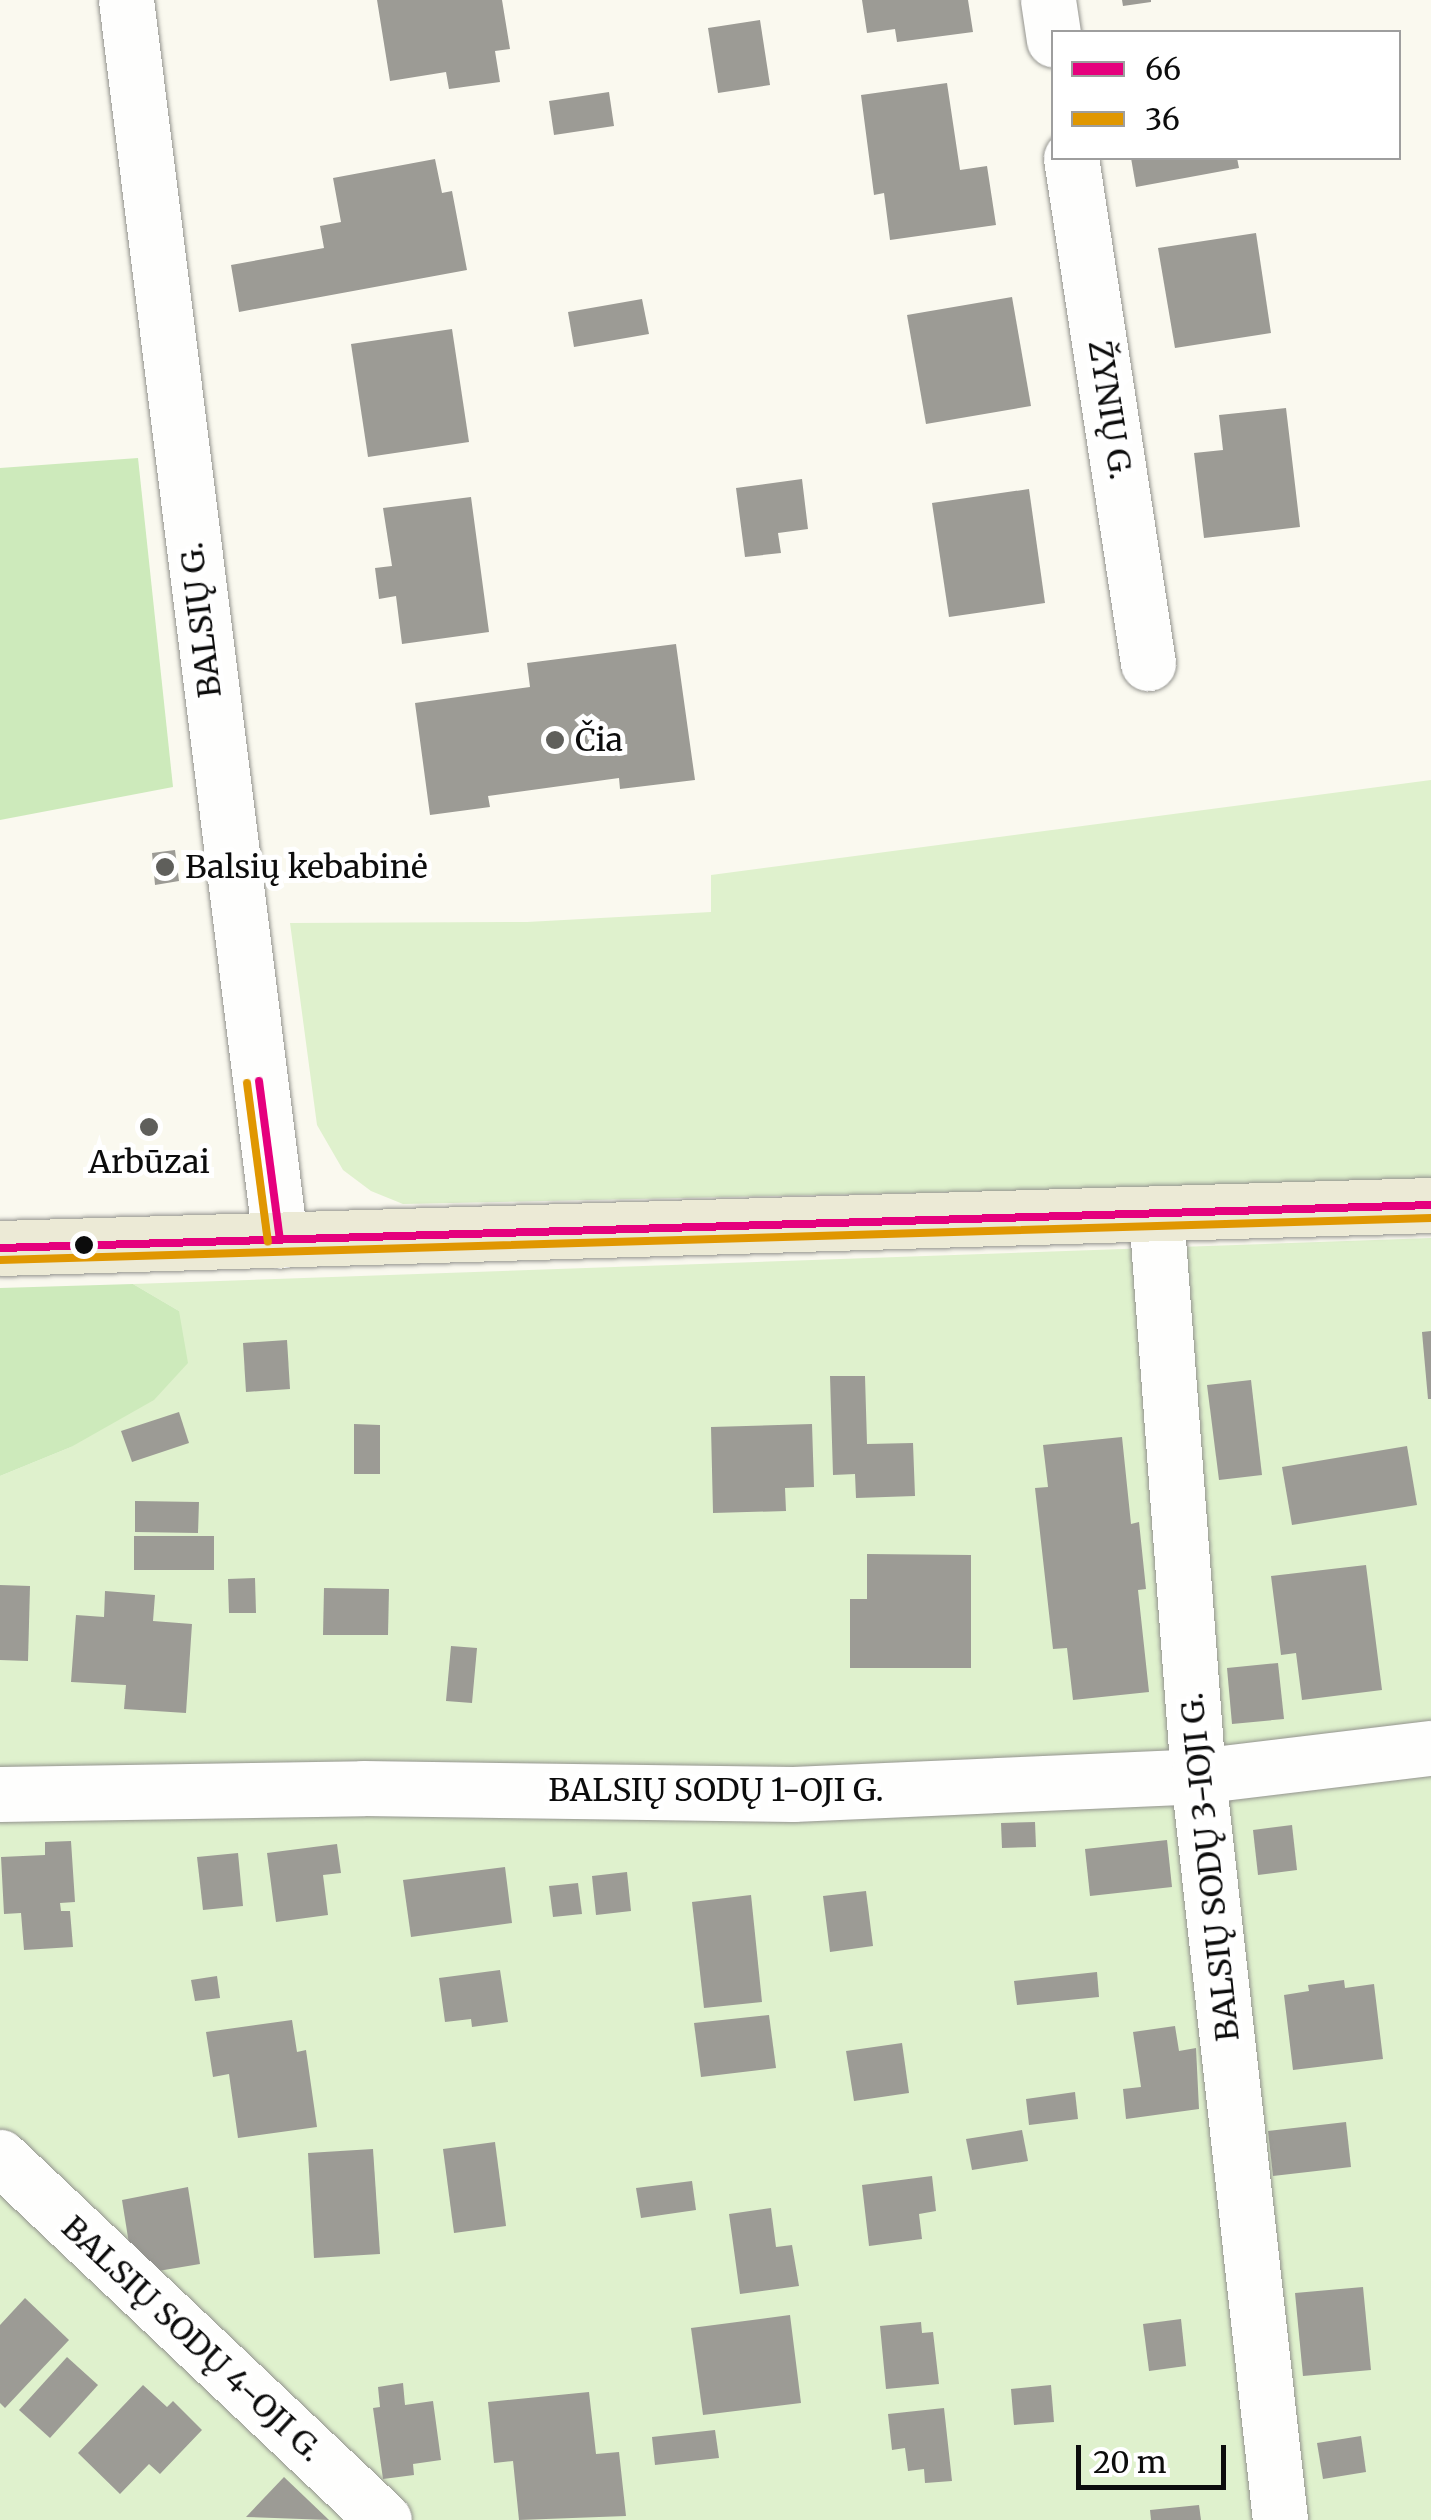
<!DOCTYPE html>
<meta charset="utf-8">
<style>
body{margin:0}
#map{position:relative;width:1431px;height:2520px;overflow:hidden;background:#faf9ef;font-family:Merriweather,serif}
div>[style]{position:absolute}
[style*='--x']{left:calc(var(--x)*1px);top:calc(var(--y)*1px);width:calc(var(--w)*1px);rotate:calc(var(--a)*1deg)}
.green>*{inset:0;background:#dff1cd}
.forest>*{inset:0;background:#cdeabb}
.building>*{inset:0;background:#9c9b95}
.roads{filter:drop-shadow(0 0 2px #93938e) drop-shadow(0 0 2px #93938e)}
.minor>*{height:55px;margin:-27.5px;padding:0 27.5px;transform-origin:27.5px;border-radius:27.5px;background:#fefefd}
.major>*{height:55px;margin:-27.5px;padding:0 27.5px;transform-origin:27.5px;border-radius:27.5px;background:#ecead6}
.bus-1>*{height:8px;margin:-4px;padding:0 4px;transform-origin:4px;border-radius:4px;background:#e5007d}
.bus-2>*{height:8px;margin:-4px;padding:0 4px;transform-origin:4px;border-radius:4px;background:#e09701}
.dots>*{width:28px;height:28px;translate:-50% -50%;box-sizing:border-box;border:5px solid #fff;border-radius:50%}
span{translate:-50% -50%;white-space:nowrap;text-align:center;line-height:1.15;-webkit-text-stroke:10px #fff;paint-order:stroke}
.street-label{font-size:32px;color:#0c0c0c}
.poi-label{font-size:32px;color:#0c0c0c}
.left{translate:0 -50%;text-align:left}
.legend{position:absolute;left:1051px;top:30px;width:350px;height:130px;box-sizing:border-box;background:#fff;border:2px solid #9e9e9e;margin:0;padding:12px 18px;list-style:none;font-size:30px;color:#0c0c0c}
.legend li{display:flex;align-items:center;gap:20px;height:50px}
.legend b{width:50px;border:2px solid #9e9e9e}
.scale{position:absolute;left:1076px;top:2445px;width:150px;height:45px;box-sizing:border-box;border:5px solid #0c0c0c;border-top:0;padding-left:12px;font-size:30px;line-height:35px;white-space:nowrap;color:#0c0c0c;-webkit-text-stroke:8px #fff;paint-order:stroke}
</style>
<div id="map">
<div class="green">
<div style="clip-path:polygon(1431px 780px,1431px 1182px,403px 1204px,371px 1191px,343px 1170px,317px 1125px,290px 923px,527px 922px,711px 912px,711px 875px)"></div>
<div style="clip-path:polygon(1431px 1238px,1431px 2520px,0 2520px,0 1476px,71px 1447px,179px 1311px,133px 1284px)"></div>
</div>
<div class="forest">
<div style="clip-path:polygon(138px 458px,173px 787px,0 820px,0 468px)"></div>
<div style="clip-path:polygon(133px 1284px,179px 1311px,188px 1363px,154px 1400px,71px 1447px,0 1476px,0 1288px)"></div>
</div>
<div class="building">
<div style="clip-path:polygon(377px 0,502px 0,510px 49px,495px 51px,500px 82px,449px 89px,446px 72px,390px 81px)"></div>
<div style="clip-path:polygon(862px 0,968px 0,973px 32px,897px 42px,895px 29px,867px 33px)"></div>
<div style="clip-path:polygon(1122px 0,1151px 0,1151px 2px,1123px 6px)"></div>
<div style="clip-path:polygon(760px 20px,770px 85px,718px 93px,708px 28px)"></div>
<div style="clip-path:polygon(947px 83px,960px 170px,987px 166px,996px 225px,890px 240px,884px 193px,874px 195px,861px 95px)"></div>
<div style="clip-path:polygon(609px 92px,614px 126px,554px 135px,549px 101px)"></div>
<div style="clip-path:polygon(1131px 158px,1237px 158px,1239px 168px,1136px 187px)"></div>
<div style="clip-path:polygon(435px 159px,442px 193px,452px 191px,467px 270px,239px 312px,231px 265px,324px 248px,320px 226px,341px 222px,333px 178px)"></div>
<div style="clip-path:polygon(1256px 233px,1271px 333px,1175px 348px,1158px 248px)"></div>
<div style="clip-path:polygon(1012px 297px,1031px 406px,926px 424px,907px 315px)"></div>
<div style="clip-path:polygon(642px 299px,649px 334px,574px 347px,568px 312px)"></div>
<div style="clip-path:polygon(452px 329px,469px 442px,368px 457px,351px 344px)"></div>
<div style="clip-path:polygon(1286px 408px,1300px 527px,1204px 538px,1194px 453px,1223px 450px,1219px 415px)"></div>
<div style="clip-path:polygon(802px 479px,808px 529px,778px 533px,781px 553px,745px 557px,736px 488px)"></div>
<div style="clip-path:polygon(1029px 489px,1045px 603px,949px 617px,932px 503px)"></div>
<div style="clip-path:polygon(471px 497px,489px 632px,402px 644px,396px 596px,379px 599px,375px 568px,392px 566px,383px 508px)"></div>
<div style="clip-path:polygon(676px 644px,695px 780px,620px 789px,619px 778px,488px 796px,490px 807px,430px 815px,415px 703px,530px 687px,527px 663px)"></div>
<div style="clip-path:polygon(175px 850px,179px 881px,155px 885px,152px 853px)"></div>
<div style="clip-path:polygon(1431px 1331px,1431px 1399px,1428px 1399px,1422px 1332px)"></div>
<div style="clip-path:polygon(287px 1340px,290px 1389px,246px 1392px,243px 1343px)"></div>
<div style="clip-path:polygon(830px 1376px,865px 1376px,867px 1444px,913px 1443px,915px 1496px,856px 1498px,855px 1474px,833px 1475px)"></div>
<div style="clip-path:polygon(1251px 1380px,1262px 1475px,1219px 1480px,1207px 1385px)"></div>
<div style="clip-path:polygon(179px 1412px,189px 1443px,132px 1462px,121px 1431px)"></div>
<div style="clip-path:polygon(354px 1424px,380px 1425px,380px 1474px,354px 1474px)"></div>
<div style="clip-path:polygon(812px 1424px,814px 1487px,785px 1488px,786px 1511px,713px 1513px,711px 1427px)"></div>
<div style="clip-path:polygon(1122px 1437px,1131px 1524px,1139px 1522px,1146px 1589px,1138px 1590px,1149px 1692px,1073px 1700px,1067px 1648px,1053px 1649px,1035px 1488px,1048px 1487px,1043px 1445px)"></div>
<div style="clip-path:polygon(1407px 1446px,1417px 1505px,1292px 1525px,1282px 1467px)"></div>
<div style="clip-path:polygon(135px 1501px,199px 1502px,198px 1533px,135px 1532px)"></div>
<div style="clip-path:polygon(134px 1536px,214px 1536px,214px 1570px,134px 1570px)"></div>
<div style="clip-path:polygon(867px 1554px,971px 1555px,971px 1668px,850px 1668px,850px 1599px,867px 1599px)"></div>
<div style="clip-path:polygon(1366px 1565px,1382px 1690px,1302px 1700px,1296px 1653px,1281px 1655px,1271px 1576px)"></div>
<div style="clip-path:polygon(255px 1578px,256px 1613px,229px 1613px,228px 1579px)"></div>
<div style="clip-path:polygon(0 1585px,30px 1586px,28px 1661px,0 1660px)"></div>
<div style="clip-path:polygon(324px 1588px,389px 1589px,388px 1635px,323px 1635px)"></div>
<div style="clip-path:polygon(105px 1591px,155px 1595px,153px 1621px,192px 1624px,186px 1713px,124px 1709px,126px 1685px,71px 1682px,76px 1615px,104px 1617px)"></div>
<div style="clip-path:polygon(451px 1646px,477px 1648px,472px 1703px,446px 1701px)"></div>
<div style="clip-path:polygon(1278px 1663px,1284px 1719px,1232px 1724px,1227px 1668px)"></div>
<div style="clip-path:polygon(1035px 1822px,1036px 1847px,1002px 1848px,1001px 1823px)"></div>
<div style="clip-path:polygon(1292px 1825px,1297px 1870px,1258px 1875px,1253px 1830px)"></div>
<div style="clip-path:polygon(1167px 1840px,1172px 1887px,1090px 1896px,1085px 1849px)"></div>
<div style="clip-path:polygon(71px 1841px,75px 1902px,60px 1903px,61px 1911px,70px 1911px,73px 1947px,24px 1950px,21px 1913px,4px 1914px,1px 1857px,45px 1855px,45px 1842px)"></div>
<div style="clip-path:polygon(337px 1844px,341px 1873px,323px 1875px,328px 1915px,276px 1922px,267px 1853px)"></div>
<div style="clip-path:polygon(238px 1853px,243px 1906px,203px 1910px,197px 1857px)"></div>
<div style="clip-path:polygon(505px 1867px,512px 1923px,411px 1937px,403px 1880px)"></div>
<div style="clip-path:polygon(627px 1872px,631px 1911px,596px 1915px,592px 1876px)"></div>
<div style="clip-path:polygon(578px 1883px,582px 1914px,553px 1917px,549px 1886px)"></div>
<div style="clip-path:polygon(866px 1891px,873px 1946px,830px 1952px,823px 1896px)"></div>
<div style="clip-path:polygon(751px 1895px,762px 2002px,704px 2008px,692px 1902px)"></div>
<div style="clip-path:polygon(500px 1970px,508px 2022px,472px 2027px,471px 2019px,445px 2022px,439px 1978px)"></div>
<div style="clip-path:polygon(1097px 1972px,1099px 1997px,1017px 2005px,1014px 1981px)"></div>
<div style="clip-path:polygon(217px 1976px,220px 1998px,195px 2001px,191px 1980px)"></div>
<div style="clip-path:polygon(1344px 1980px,1345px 1988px,1374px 1984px,1383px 2059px,1293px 2070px,1284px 1995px,1309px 1991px,1308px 1985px)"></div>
<div style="clip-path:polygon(769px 2015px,776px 2068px,701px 2077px,694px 2023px)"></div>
<div style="clip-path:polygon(292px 2020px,297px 2052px,306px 2050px,317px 2127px,238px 2138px,229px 2074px,213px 2077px,206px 2032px)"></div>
<div style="clip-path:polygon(1175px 2026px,1179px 2051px,1196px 2048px,1199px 2109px,1126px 2119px,1123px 2089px,1141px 2087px,1133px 2032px)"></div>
<div style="clip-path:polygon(902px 2043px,909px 2093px,854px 2101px,846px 2051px)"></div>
<div style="clip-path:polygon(1075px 2092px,1078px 2119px,1029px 2125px,1026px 2099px)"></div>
<div style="clip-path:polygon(1346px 2122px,1351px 2167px,1273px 2176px,1268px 2131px)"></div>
<div style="clip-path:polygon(1022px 2130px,1028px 2161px,972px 2170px,966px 2139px)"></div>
<div style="clip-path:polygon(495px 2142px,506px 2226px,454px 2233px,443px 2149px)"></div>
<div style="clip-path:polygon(373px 2149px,380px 2254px,314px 2258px,308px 2153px)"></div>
<div style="clip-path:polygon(932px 2176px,936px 2211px,919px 2214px,922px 2239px,869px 2246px,862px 2185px)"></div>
<div style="clip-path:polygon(692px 2181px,696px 2210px,641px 2218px,636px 2188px)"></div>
<div style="clip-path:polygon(188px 2187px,200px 2264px,146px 2273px,130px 2250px,122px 2200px)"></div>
<div style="clip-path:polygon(771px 2208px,776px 2247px,792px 2245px,799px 2286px,740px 2294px,729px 2214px)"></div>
<div style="clip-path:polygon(1363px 2287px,1371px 2370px,1303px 2376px,1295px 2293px)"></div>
<div style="clip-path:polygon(25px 2298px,69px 2340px,5px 2408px,0 2403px,0 2325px)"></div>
<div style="clip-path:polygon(790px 2315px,801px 2403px,703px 2415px,691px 2328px)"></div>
<div style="clip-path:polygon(1181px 2319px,1186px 2366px,1149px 2371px,1143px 2324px)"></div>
<div style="clip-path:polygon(921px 2322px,922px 2333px,933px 2332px,939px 2384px,886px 2389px,880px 2326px)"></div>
<div style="clip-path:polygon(67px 2357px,98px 2385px,50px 2438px,19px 2410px)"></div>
<div style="clip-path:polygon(403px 2383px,405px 2405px,433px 2401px,441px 2460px,413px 2464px,414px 2475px,383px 2479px,373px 2408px,380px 2407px,378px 2387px)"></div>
<div style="clip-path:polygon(143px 2385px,167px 2407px,173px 2401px,202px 2430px,160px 2474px,149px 2464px,120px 2494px,78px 2453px)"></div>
<div style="clip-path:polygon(1051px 2385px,1054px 2422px,1014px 2425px,1011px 2389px)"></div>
<div style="clip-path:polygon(589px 2392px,596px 2454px,619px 2452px,626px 2516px,519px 2520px,513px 2461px,494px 2463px,488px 2402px)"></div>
<div style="clip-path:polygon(944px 2408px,952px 2481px,925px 2483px,924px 2469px,908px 2471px,905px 2448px,892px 2450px,888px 2414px)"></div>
<div style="clip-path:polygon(715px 2430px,719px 2458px,655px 2465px,652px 2437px)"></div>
<div style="clip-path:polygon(1361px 2436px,1366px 2472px,1323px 2479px,1317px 2443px)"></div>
<div style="clip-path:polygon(284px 2477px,329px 2520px,246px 2517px)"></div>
<div style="clip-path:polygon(1199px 2505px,1201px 2520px,1151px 2520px,1150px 2510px)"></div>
</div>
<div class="roads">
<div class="minor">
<div style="--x:126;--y:0;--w:1250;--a:82.92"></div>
<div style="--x:1048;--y:0;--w:40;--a:81.5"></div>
<div style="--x:1071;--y:158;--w:511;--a:81.33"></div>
<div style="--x:1156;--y:1213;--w:565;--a:85.73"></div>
<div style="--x:1198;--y:1776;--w:749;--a:83.71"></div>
<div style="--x:0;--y:1794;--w:363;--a:-0.9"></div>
<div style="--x:363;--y:1788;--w:430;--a:0.8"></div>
<div style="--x:793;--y:1794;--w:405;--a:-2.5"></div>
<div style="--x:1198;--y:1776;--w:235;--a:-6.9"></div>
<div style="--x:0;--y:2157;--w:528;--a:43.39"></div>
</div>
<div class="major">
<div style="--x:0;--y:1248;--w:1432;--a:-1.72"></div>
</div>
</div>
<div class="bus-1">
<div style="--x:259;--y:1081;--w:160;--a:82.5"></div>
<div style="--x:0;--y:1248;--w:1432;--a:-1.72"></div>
</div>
<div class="bus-2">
<div style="--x:247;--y:1083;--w:160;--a:82.5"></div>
<div style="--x:0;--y:1260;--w:1432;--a:-1.68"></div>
</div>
<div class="dots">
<div style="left:555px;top:740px;background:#5f5f5b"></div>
<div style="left:165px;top:867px;background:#5f5f5b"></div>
<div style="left:149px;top:1127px;background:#5f5f5b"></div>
<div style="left:84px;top:1245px;background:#0c0c0c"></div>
</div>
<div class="street-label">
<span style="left:1110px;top:410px;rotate:81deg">ŽYNIŲ G.</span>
<span style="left:201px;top:620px;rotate:-97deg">BALSIŲ G.</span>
<span style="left:716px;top:1790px">BALSIŲ SODŲ 1-OJI G.</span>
<span style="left:1210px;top:1867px;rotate:-96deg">BALSIŲ SODŲ 3-IOJI G.</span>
<span style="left:192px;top:2339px;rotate:43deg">BALSIŲ SODŲ 4-OJI G.</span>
</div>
<div class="poi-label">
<span class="left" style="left:575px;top:740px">Čia</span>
<span class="left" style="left:185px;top:867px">Balsių kebabinė</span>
<span style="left:149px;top:1162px">Arbūzai</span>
</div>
<ul class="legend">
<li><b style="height:12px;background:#e5007d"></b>66</li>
<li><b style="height:12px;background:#e09701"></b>36</li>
</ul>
<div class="scale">20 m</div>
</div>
